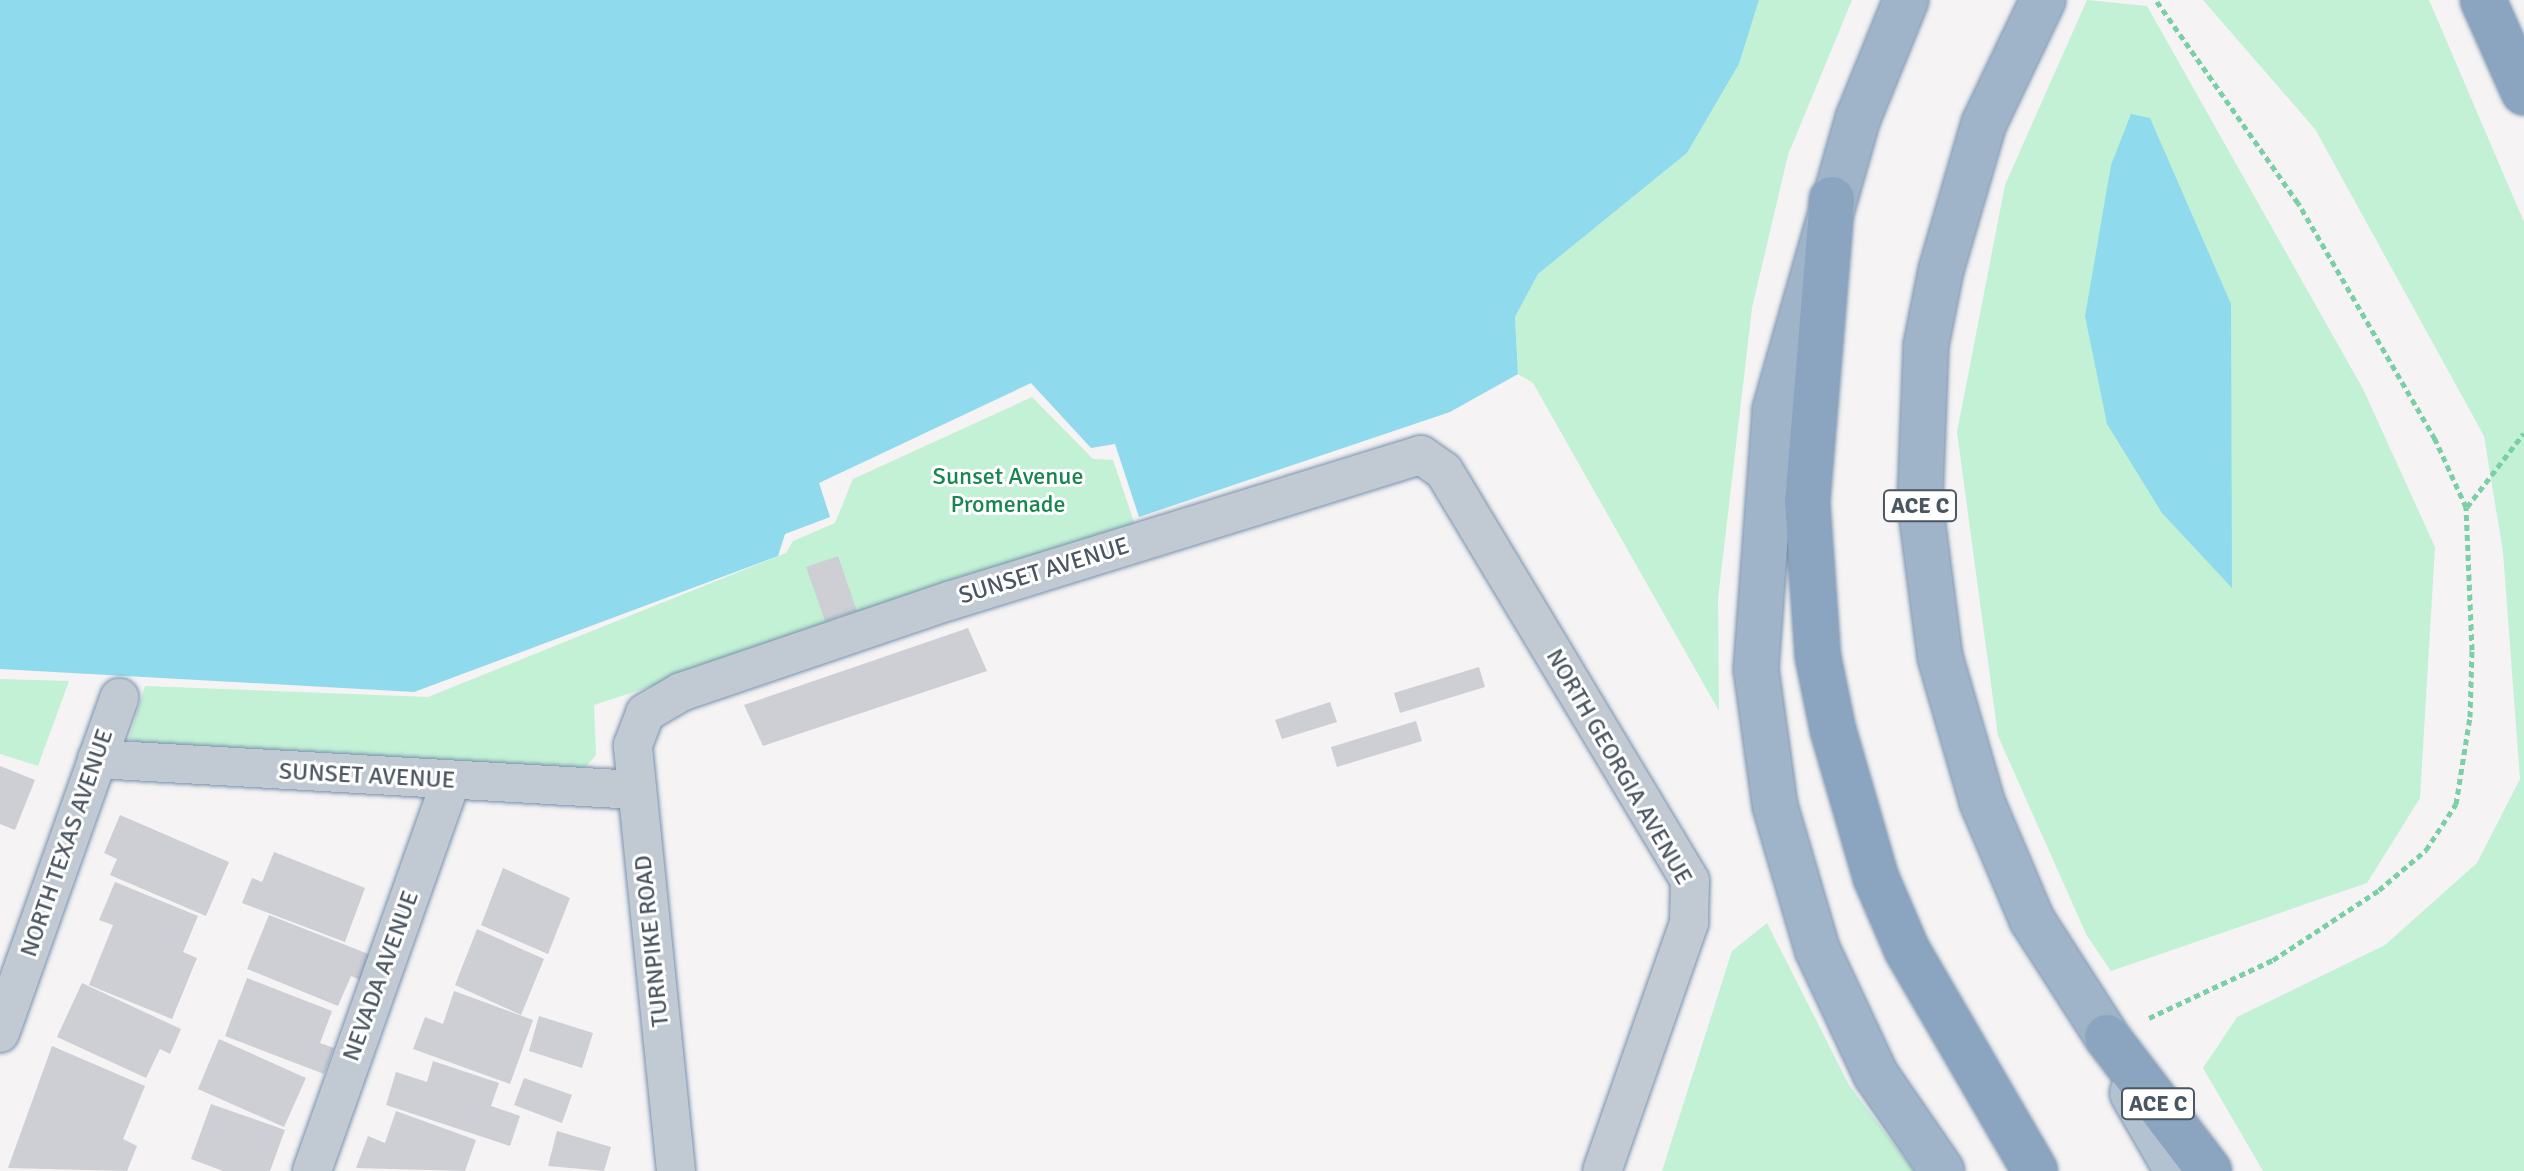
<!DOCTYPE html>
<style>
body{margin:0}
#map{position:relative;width:2524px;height:1171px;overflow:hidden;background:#f5f3f3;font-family:Signika,sans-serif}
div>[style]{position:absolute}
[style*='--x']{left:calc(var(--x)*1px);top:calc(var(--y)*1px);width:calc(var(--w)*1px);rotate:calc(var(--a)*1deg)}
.green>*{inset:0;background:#c3f1d5}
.water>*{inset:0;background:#90daee}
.building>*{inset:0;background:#cdcfd5}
.path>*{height:5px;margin-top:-2.5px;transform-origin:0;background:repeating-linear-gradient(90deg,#7ad0a6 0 6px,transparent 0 10px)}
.roads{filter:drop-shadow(0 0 2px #7690ad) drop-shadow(0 0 2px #7690ad)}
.minor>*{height:38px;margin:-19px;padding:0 19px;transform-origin:19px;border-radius:19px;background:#c1cad2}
.primary>*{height:44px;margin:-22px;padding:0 22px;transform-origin:22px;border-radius:22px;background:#b3c2d1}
.trunk>*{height:44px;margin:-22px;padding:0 22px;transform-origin:22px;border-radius:22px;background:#9fb4c9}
.motorway>*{height:44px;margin:-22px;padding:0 22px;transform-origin:22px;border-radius:22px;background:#8ba5c1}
span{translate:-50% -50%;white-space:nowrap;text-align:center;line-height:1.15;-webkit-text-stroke:6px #fff;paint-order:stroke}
.shield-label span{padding:2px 6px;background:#fff;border:2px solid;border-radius:6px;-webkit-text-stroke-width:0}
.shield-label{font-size:22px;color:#4a5661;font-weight:700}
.park-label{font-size:24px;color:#17864f}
.street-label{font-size:24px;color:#4a5661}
</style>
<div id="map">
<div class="green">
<div style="clip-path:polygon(1759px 0,1852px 0,1788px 155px,1752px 308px,1718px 599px,1719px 711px,1533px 383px,1518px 374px,1515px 317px,1538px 274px,1687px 153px,1739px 64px)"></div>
<div style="clip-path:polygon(2087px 0,2147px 6px,2363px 389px,2435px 547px,2420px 798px,2367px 883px,2111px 971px,2087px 936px,1998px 736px,1957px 432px,2005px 185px)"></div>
<div style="clip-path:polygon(2203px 0,2429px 0,2524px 222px,2524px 1171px,2263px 1171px,2203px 1068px,2237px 1017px,2385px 945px,2477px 863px,2520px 779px,2503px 552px,2484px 436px,2315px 129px)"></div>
<div style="clip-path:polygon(1032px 397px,1093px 459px,1113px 460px,1136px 528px,594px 705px,596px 755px,582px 771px,157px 749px,129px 739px,145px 686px,428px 697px,786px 553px,793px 541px,835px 523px,853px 479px)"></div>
<div style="clip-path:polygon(0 679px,69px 681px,38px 766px,0 754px)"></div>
<div style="clip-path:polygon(1767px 923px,1849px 1085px,1914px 1171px,1662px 1171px,1732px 951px)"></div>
</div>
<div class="water">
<div style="clip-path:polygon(0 0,1759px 0,1739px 64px,1687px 153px,1538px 274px,1515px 317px,1518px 374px,1450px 412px,1139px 517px,1115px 444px,1091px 448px,1031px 383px,819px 483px,830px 517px,785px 534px,778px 556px,414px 692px,0 669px)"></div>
<div style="clip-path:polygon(2131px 114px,2150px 118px,2231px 304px,2232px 588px,2162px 513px,2107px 424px,2085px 316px,2111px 165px)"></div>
</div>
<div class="building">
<div style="clip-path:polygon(838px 556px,857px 611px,825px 621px,806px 567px)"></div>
<div style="clip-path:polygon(968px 628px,987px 671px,763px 746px,744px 705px)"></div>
<div style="clip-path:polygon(1479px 667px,1485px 687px,1400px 713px,1394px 693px)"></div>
<div style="clip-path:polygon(1330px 702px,1337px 722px,1282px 739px,1275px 720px)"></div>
<div style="clip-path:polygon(1416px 721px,1422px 741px,1337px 767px,1331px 747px)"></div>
<div style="clip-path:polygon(0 766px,35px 780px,15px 830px,0 824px)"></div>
<div style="clip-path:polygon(120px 815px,229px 862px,206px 916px,110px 875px,117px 859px,104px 853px)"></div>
<div style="clip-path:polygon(274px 852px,365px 888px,345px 942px,242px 903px,252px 878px,262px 882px)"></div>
<div style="clip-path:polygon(503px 868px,570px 898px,548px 954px,481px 925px)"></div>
<div style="clip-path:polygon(115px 882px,198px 916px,183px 952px,197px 958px,172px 1019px,89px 985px,113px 925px,99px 920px)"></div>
<div style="clip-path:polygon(269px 915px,371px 955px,360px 980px,351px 976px,338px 1006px,247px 969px)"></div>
<div style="clip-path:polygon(477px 929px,544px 959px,521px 1015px,455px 985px)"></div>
<div style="clip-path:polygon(247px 978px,332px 1011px,320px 1043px,334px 1048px,324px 1074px,225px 1036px)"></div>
<div style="clip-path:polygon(82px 983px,181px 1029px,170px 1054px,160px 1049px,146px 1078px,57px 1037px)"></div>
<div style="clip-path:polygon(454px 991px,533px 1020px,510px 1084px,413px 1049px,425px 1017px,443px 1024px)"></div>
<div style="clip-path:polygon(539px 1016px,593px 1033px,582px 1068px,529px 1051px)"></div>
<div style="clip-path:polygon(219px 1039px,306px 1078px,284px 1127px,198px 1089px)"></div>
<div style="clip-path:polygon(52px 1046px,145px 1086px,123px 1139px,137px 1146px,127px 1171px,8px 1168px)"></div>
<div style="clip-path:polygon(433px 1061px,499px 1083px,491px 1106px,520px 1116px,510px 1146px,386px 1105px,396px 1072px,427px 1082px)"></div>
<div style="clip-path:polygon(524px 1078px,572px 1095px,562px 1123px,514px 1105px)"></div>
<div style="clip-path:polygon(211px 1104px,285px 1130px,270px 1171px,223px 1171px,191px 1159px)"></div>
<div style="clip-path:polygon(396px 1111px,476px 1140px,465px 1171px,356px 1168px,368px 1136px,385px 1143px)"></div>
<div style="clip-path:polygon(557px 1131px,611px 1147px,604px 1171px,548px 1166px)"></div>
</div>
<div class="path">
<div style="--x:2467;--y:507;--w:93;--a:-52.4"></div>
<div style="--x:2149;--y:1018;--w:137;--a:-25.1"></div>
<div style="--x:2273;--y:960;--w:127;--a:-33.4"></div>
<div style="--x:2379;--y:890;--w:62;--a:-40.4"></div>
<div style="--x:2426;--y:850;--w:55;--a:-56.9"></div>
<div style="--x:2456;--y:804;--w:88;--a:-80.9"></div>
<div style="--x:2470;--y:717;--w:67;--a:-88.3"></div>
<div style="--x:2472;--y:650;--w:143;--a:-92.4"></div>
<div style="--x:2466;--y:507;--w:75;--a:-114.5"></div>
<div style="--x:2435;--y:439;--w:273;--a:-120.1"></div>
<div style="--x:2298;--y:203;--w:248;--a:-125"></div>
</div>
<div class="roads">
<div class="minor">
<div style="--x:97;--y:759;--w:541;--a:3.29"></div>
<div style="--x:0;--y:1033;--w:356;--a:-70.4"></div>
<div style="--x:312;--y:1171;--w:414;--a:-70.4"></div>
<div style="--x:676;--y:1171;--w:428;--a:-95.8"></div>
<div style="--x:633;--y:745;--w:34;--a:-69"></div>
<div style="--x:645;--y:713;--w:42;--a:-30.3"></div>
<div style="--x:681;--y:692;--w:283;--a:-18.8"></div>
<div style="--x:949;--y:601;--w:494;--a:-17.2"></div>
<div style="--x:1421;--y:455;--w:28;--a:35"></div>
<div style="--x:1444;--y:471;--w:478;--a:59"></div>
<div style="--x:1690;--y:881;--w:42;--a:91.4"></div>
<div style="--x:1689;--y:923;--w:263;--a:109.3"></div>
</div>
<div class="primary">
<div style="--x:2132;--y:1093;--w:90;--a:60"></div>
</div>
<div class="trunk">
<div style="--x:1906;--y:0;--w:127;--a:112.1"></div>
<div style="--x:1858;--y:118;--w:304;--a:105.9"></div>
<div style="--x:1775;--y:410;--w:260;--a:94.2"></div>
<div style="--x:1756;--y:669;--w:138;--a:82.1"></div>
<div style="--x:1775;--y:806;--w:149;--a:73.6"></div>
<div style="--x:1817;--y:949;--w:139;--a:64.9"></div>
<div style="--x:1876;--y:1075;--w:116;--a:55.5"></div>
<div style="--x:2043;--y:0;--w:136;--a:115.6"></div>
<div style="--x:1984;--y:123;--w:153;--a:106.3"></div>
<div style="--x:1941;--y:270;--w:76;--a:101.3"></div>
<div style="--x:1926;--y:345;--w:158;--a:92.2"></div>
<div style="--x:1920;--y:503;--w:155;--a:82.6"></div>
<div style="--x:1940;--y:657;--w:151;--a:73.8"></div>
<div style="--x:1982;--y:802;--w:128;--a:67"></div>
<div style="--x:2032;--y:920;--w:139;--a:57.3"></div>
</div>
<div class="motorway">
<div style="--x:2483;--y:0;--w:101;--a:66"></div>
<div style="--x:1832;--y:199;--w:303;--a:94.7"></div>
<div style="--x:1807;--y:501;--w:156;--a:86"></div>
<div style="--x:1818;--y:657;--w:75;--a:78.4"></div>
<div style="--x:1833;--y:730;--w:154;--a:73.8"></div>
<div style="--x:1876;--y:878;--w:78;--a:66.7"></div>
<div style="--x:1907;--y:950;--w:255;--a:59.9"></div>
<div style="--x:2107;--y:1037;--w:168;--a:52.7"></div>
</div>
</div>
<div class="shield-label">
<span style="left:1920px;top:506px">ACE C</span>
<span style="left:2158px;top:1104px">ACE C</span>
</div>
<div class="park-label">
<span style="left:1008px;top:491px">Sunset Avenue<br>Promenade</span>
</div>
<div class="street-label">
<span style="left:1044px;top:571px;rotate:-17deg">SUNSET AVENUE</span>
<span style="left:1619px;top:767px;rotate:60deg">NORTH GEORGIA AVENUE</span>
<span style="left:367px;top:776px;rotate:3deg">SUNSET AVENUE</span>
<span style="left:67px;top:843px;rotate:-71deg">NORTH TEXAS AVENUE</span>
<span style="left:652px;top:941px;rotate:-96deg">TURNPIKE ROAD</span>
<span style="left:381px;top:976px;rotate:-70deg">NEVADA AVENUE</span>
</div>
</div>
